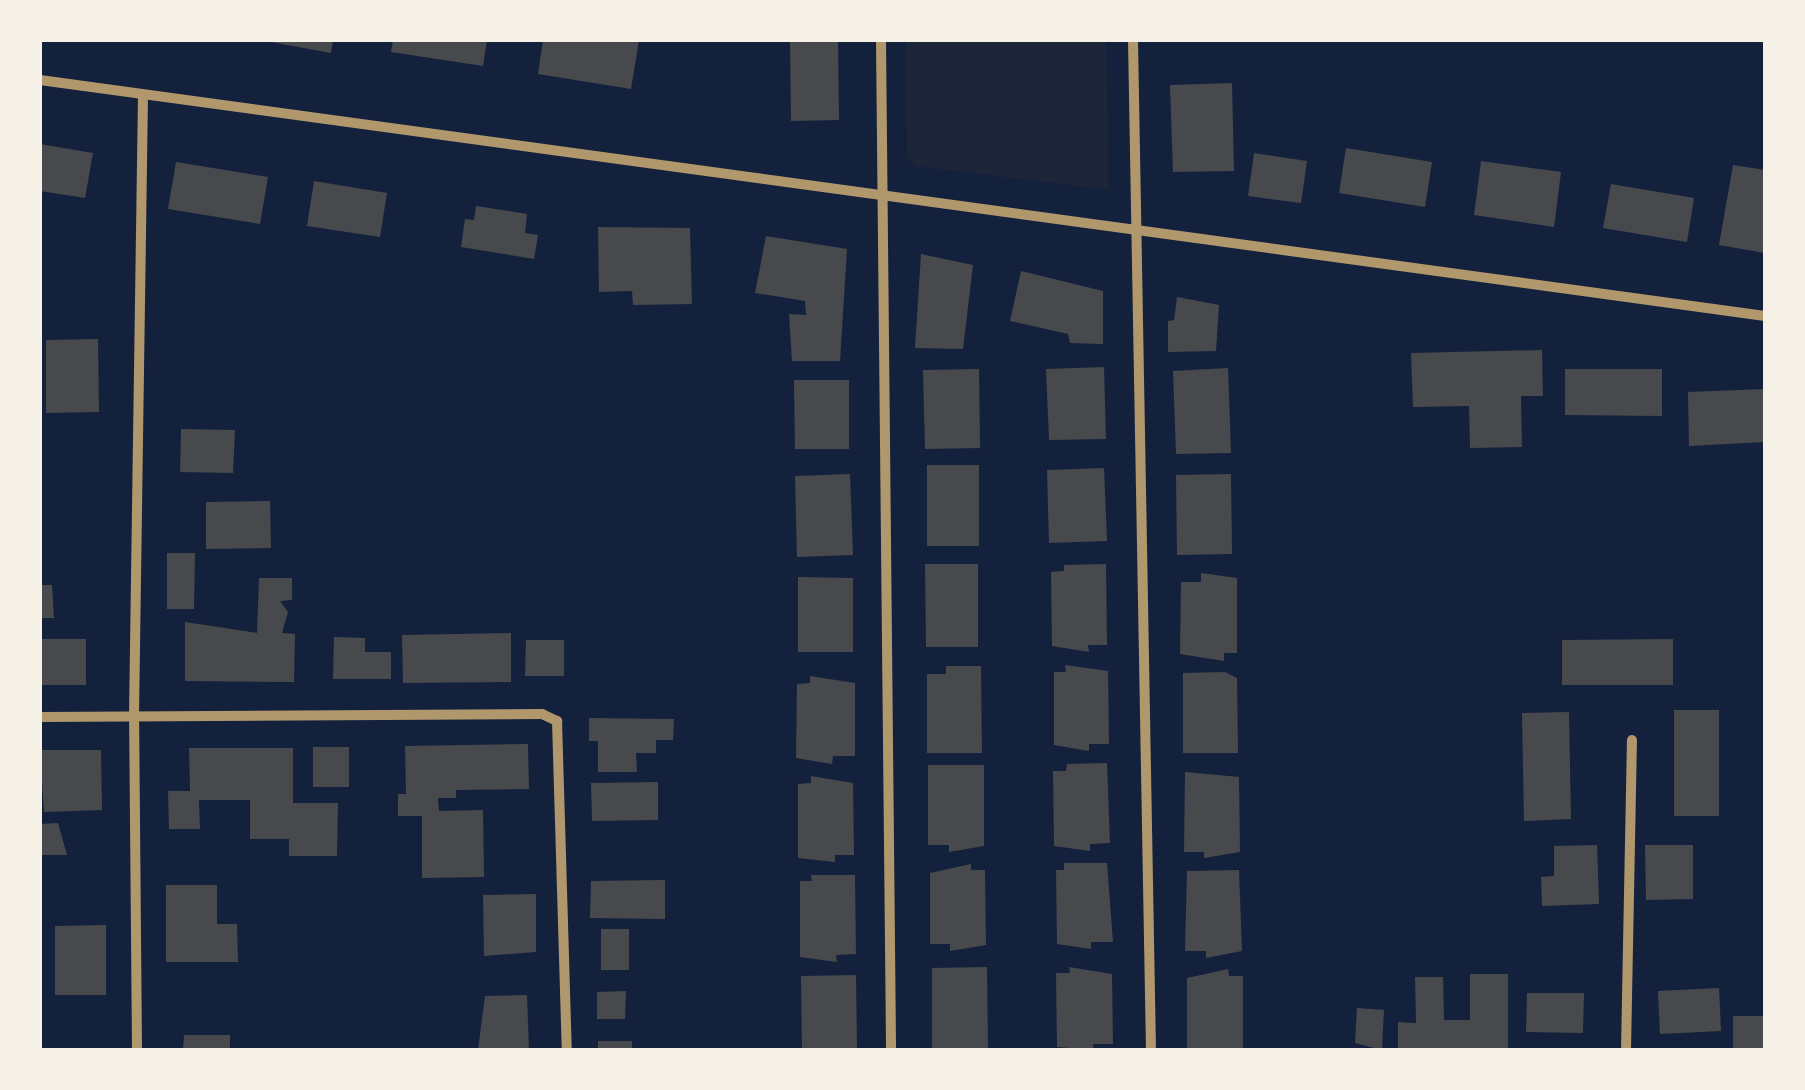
<!DOCTYPE html>
<style>
body{margin:0}
#map{position:relative;width:1805px;height:1090px;overflow:hidden;background:#14213d;font-family:Arial,sans-serif}
div>[style]{position:absolute}
[style*='--x']{left:calc(var(--x)*1px);top:calc(var(--y)*1px);width:calc(var(--w)*1px);rotate:calc(var(--a)*1deg)}
.green>*{inset:0;background:#1d2539}
.building>*{inset:0;background:#48494c}
.minor>*{height:10px;margin:-5px;padding:0 5px;transform-origin:5px;border-radius:5px;background:#b1986c}
span{translate:-50% -50%;white-space:nowrap;text-align:center;line-height:1.15;-webkit-text-stroke:8px #f6f1e7;paint-order:stroke}
.frame{position:absolute;inset:0;border:42px solid #f6f1e7;pointer-events:none}
</style>
<div id="map">
<div class="green">
<div style="clip-path:polygon(906px 40px,1106px 40px,1109px 190px,915px 166px,907px 156px)"></div>
</div>
<div class="building">
<div style="clip-path:polygon(260px 40px,333px 40px,331px 53px)"></div>
<div style="clip-path:polygon(393px 40px,487px 40px,483px 66px,391px 52px)"></div>
<div style="clip-path:polygon(543px 40px,639px 40px,631px 89px,538px 74px)"></div>
<div style="clip-path:polygon(790px 40px,838px 40px,839px 120px,791px 121px)"></div>
<div style="clip-path:polygon(1232px 83px,1234px 171px,1173px 172px,1170px 85px)"></div>
<div style="clip-path:polygon(40px 144px,93px 153px,85px 198px,40px 191px)"></div>
<div style="clip-path:polygon(1346px 148px,1432px 162px,1425px 207px,1339px 193px)"></div>
<div style="clip-path:polygon(1254px 153px,1307px 161px,1301px 203px,1248px 196px)"></div>
<div style="clip-path:polygon(1481px 161px,1561px 172px,1554px 227px,1474px 215px)"></div>
<div style="clip-path:polygon(176px 162px,268px 177px,260px 224px,168px 209px)"></div>
<div style="clip-path:polygon(1733px 165px,1765px 170px,1765px 253px,1719px 245px)"></div>
<div style="clip-path:polygon(314px 181px,387px 193px,380px 237px,307px 226px)"></div>
<div style="clip-path:polygon(1611px 184px,1694px 198px,1687px 242px,1603px 228px)"></div>
<div style="clip-path:polygon(476px 206px,527px 214px,525px 233px,538px 235px,534px 259px,461px 247px,465px 219px,474px 220px)"></div>
<div style="clip-path:polygon(598px 227px,690px 228px,692px 304px,633px 305px,632px 291px,599px 292px)"></div>
<div style="clip-path:polygon(766px 236px,847px 249px,840px 361px,792px 361px,789px 314px,806px 315px,805px 301px,755px 293px)"></div>
<div style="clip-path:polygon(921px 254px,973px 265px,963px 349px,915px 348px)"></div>
<div style="clip-path:polygon(1021px 271px,1103px 291px,1103px 344px,1070px 343px,1068px 334px,1010px 321px)"></div>
<div style="clip-path:polygon(1177px 297px,1219px 305px,1216px 351px,1168px 352px,1168px 321px,1174px 320px)"></div>
<div style="clip-path:polygon(98px 339px,99px 412px,46px 413px,46px 340px)"></div>
<div style="clip-path:polygon(1542px 350px,1543px 396px,1521px 396px,1522px 447px,1470px 448px,1469px 406px,1413px 407px,1411px 353px)"></div>
<div style="clip-path:polygon(1104px 367px,1106px 439px,1049px 440px,1046px 369px)"></div>
<div style="clip-path:polygon(1228px 368px,1231px 453px,1176px 454px,1173px 371px)"></div>
<div style="clip-path:polygon(979px 369px,980px 448px,925px 449px,923px 370px)"></div>
<div style="clip-path:polygon(1565px 369px,1662px 369px,1662px 416px,1565px 415px)"></div>
<div style="clip-path:polygon(794px 380px,849px 380px,849px 449px,795px 449px)"></div>
<div style="clip-path:polygon(1765px 389px,1765px 442px,1689px 446px,1688px 392px)"></div>
<div style="clip-path:polygon(181px 429px,235px 430px,233px 473px,180px 472px)"></div>
<div style="clip-path:polygon(927px 465px,979px 465px,979px 546px,927px 546px)"></div>
<div style="clip-path:polygon(1104px 468px,1107px 541px,1049px 543px,1047px 470px)"></div>
<div style="clip-path:polygon(850px 474px,853px 555px,797px 557px,795px 476px)"></div>
<div style="clip-path:polygon(1231px 474px,1232px 554px,1177px 555px,1176px 475px)"></div>
<div style="clip-path:polygon(270px 501px,271px 548px,206px 549px,206px 502px)"></div>
<div style="clip-path:polygon(167px 553px,195px 553px,194px 609px,167px 609px)"></div>
<div style="clip-path:polygon(925px 564px,978px 564px,978px 647px,926px 647px)"></div>
<div style="clip-path:polygon(1106px 564px,1107px 645px,1088px 645px,1089px 652px,1052px 646px,1051px 572px,1064px 571px,1064px 565px)"></div>
<div style="clip-path:polygon(1201px 573px,1237px 578px,1237px 653px,1224px 653px,1224px 661px,1180px 654px,1181px 582px,1201px 582px)"></div>
<div style="clip-path:polygon(798px 577px,853px 578px,853px 652px,798px 652px)"></div>
<div style="clip-path:polygon(259px 578px,292px 578px,292px 600px,280px 601px,288px 612px,282px 633px,295px 634px,294px 682px,185px 681px,185px 622px,257px 633px)"></div>
<div style="clip-path:polygon(40px 585px,52px 585px,54px 618px,40px 618px)"></div>
<div style="clip-path:polygon(511px 633px,511px 682px,403px 683px,402px 635px)"></div>
<div style="clip-path:polygon(334px 637px,365px 638px,365px 652px,391px 652px,391px 679px,333px 679px)"></div>
<div style="clip-path:polygon(40px 639px,86px 639px,86px 685px,40px 685px)"></div>
<div style="clip-path:polygon(1673px 639px,1673px 685px,1562px 685px,1562px 640px)"></div>
<div style="clip-path:polygon(526px 640px,564px 640px,564px 676px,525px 676px)"></div>
<div style="clip-path:polygon(1065px 665px,1108px 671px,1109px 744px,1089px 744px,1089px 751px,1054px 745px,1054px 672px,1066px 672px)"></div>
<div style="clip-path:polygon(946px 666px,981px 666px,982px 753px,927px 753px,927px 674px,946px 674px)"></div>
<div style="clip-path:polygon(1225px 672px,1237px 678px,1238px 753px,1183px 753px,1183px 673px)"></div>
<div style="clip-path:polygon(810px 676px,855px 683px,855px 756px,833px 756px,832px 764px,796px 758px,797px 684px,810px 683px)"></div>
<div style="clip-path:polygon(1674px 710px,1719px 710px,1719px 816px,1674px 816px)"></div>
<div style="clip-path:polygon(1569px 712px,1571px 819px,1524px 821px,1522px 713px)"></div>
<div style="clip-path:polygon(589px 718px,674px 719px,673px 740px,656px 740px,656px 753px,636px 753px,637px 772px,598px 772px,598px 741px,589px 741px)"></div>
<div style="clip-path:polygon(528px 744px,529px 789px,456px 790px,456px 798px,438px 798px,439px 811px,483px 810px,484px 877px,422px 878px,422px 816px,398px 816px,398px 794px,406px 794px,405px 746px)"></div>
<div style="clip-path:polygon(313px 747px,349px 747px,349px 787px,313px 787px)"></div>
<div style="clip-path:polygon(189px 748px,293px 748px,293px 803px,338px 803px,337px 856px,289px 856px,289px 839px,250px 839px,250px 800px,199px 800px,200px 829px,169px 829px,168px 791px,190px 791px)"></div>
<div style="clip-path:polygon(40px 750px,101px 750px,102px 810px,44px 812px)"></div>
<div style="clip-path:polygon(1107px 763px,1110px 843px,1090px 844px,1090px 851px,1054px 846px,1053px 771px,1066px 771px,1067px 764px)"></div>
<div style="clip-path:polygon(928px 765px,984px 765px,984px 846px,949px 852px,949px 845px,928px 845px)"></div>
<div style="clip-path:polygon(1185px 772px,1239px 777px,1240px 852px,1204px 858px,1204px 852px,1184px 852px)"></div>
<div style="clip-path:polygon(811px 776px,853px 783px,854px 855px,835px 855px,835px 862px,798px 858px,798px 784px,811px 783px)"></div>
<div style="clip-path:polygon(658px 782px,658px 820px,592px 821px,591px 783px)"></div>
<div style="clip-path:polygon(58px 823px,67px 855px,40px 855px,40px 824px)"></div>
<div style="clip-path:polygon(1597px 845px,1599px 904px,1542px 906px,1541px 877px,1554px 876px,1554px 846px)"></div>
<div style="clip-path:polygon(1645px 845px,1693px 845px,1693px 899px,1646px 900px)"></div>
<div style="clip-path:polygon(1064px 863px,1107px 863px,1113px 942px,1091px 942px,1091px 949px,1057px 944px,1056px 870px,1064px 870px)"></div>
<div style="clip-path:polygon(971px 864px,971px 870px,985px 870px,986px 945px,950px 951px,950px 944px,930px 944px,930px 873px)"></div>
<div style="clip-path:polygon(1239px 870px,1242px 951px,1206px 958px,1206px 951px,1185px 951px,1187px 871px)"></div>
<div style="clip-path:polygon(811px 875px,855px 875px,856px 954px,836px 955px,837px 962px,800px 957px,800px 881px,812px 881px)"></div>
<div style="clip-path:polygon(665px 880px,665px 919px,590px 918px,591px 881px)"></div>
<div style="clip-path:polygon(166px 885px,217px 885px,217px 924px,237px 924px,238px 962px,166px 962px)"></div>
<div style="clip-path:polygon(536px 894px,536px 952px,484px 956px,483px 895px)"></div>
<div style="clip-path:polygon(106px 925px,106px 995px,55px 995px,55px 926px)"></div>
<div style="clip-path:polygon(601px 929px,629px 929px,629px 970px,601px 970px)"></div>
<div style="clip-path:polygon(987px 967px,988px 1048px,932px 1049px,932px 968px)"></div>
<div style="clip-path:polygon(1069px 967px,1112px 974px,1113px 1044px,1093px 1044px,1094px 1050px,1057px 1047px,1056px 973px,1070px 973px)"></div>
<div style="clip-path:polygon(1228px 969px,1229px 976px,1243px 976px,1243px 1050px,1187px 1050px,1187px 978px)"></div>
<div style="clip-path:polygon(1470px 974px,1508px 974px,1508px 1050px,1398px 1050px,1398px 1022px,1416px 1023px,1415px 977px,1443px 977px,1444px 1020px,1470px 1020px)"></div>
<div style="clip-path:polygon(856px 975px,857px 1050px,802px 1050px,801px 976px)"></div>
<div style="clip-path:polygon(1719px 988px,1721px 1031px,1660px 1034px,1658px 991px)"></div>
<div style="clip-path:polygon(626px 991px,625px 1019px,597px 1019px,597px 992px)"></div>
<div style="clip-path:polygon(1527px 993px,1584px 993px,1583px 1033px,1526px 1032px)"></div>
<div style="clip-path:polygon(527px 995px,529px 1050px,478px 1050px,485px 996px)"></div>
<div style="clip-path:polygon(1357px 1008px,1384px 1010px,1382px 1050px,1355px 1043px)"></div>
<div style="clip-path:polygon(1733px 1016px,1765px 1016px,1765px 1050px,1733px 1050px)"></div>
<div style="clip-path:polygon(184px 1035px,230px 1035px,230px 1050px,183px 1050px)"></div>
<div style="clip-path:polygon(598px 1041px,632px 1041px,632px 1050px,598px 1050px)"></div>
</div>
<div class="minor">
<div style="--x:881;--y:40;--w:1010;--a:89.43"></div>
<div style="--x:1133;--y:40;--w:1010;--a:88.98"></div>
<div style="--x:40;--y:80;--w:1741;--a:7.79"></div>
<div style="--x:40;--y:717;--w:502;--a:-0.34"></div>
<div style="--x:542;--y:714;--w:17;--a:25"></div>
<div style="--x:557;--y:721;--w:329;--a:88.3"></div>
<div style="--x:137;--y:1050;--w:334;--a:-90.5"></div>
<div style="--x:134;--y:716;--w:621;--a:-89.17"></div>
<div style="--x:1626;--y:1050;--w:310;--a:-88.9"></div>
</div>
<div class="frame"></div>
</div>
